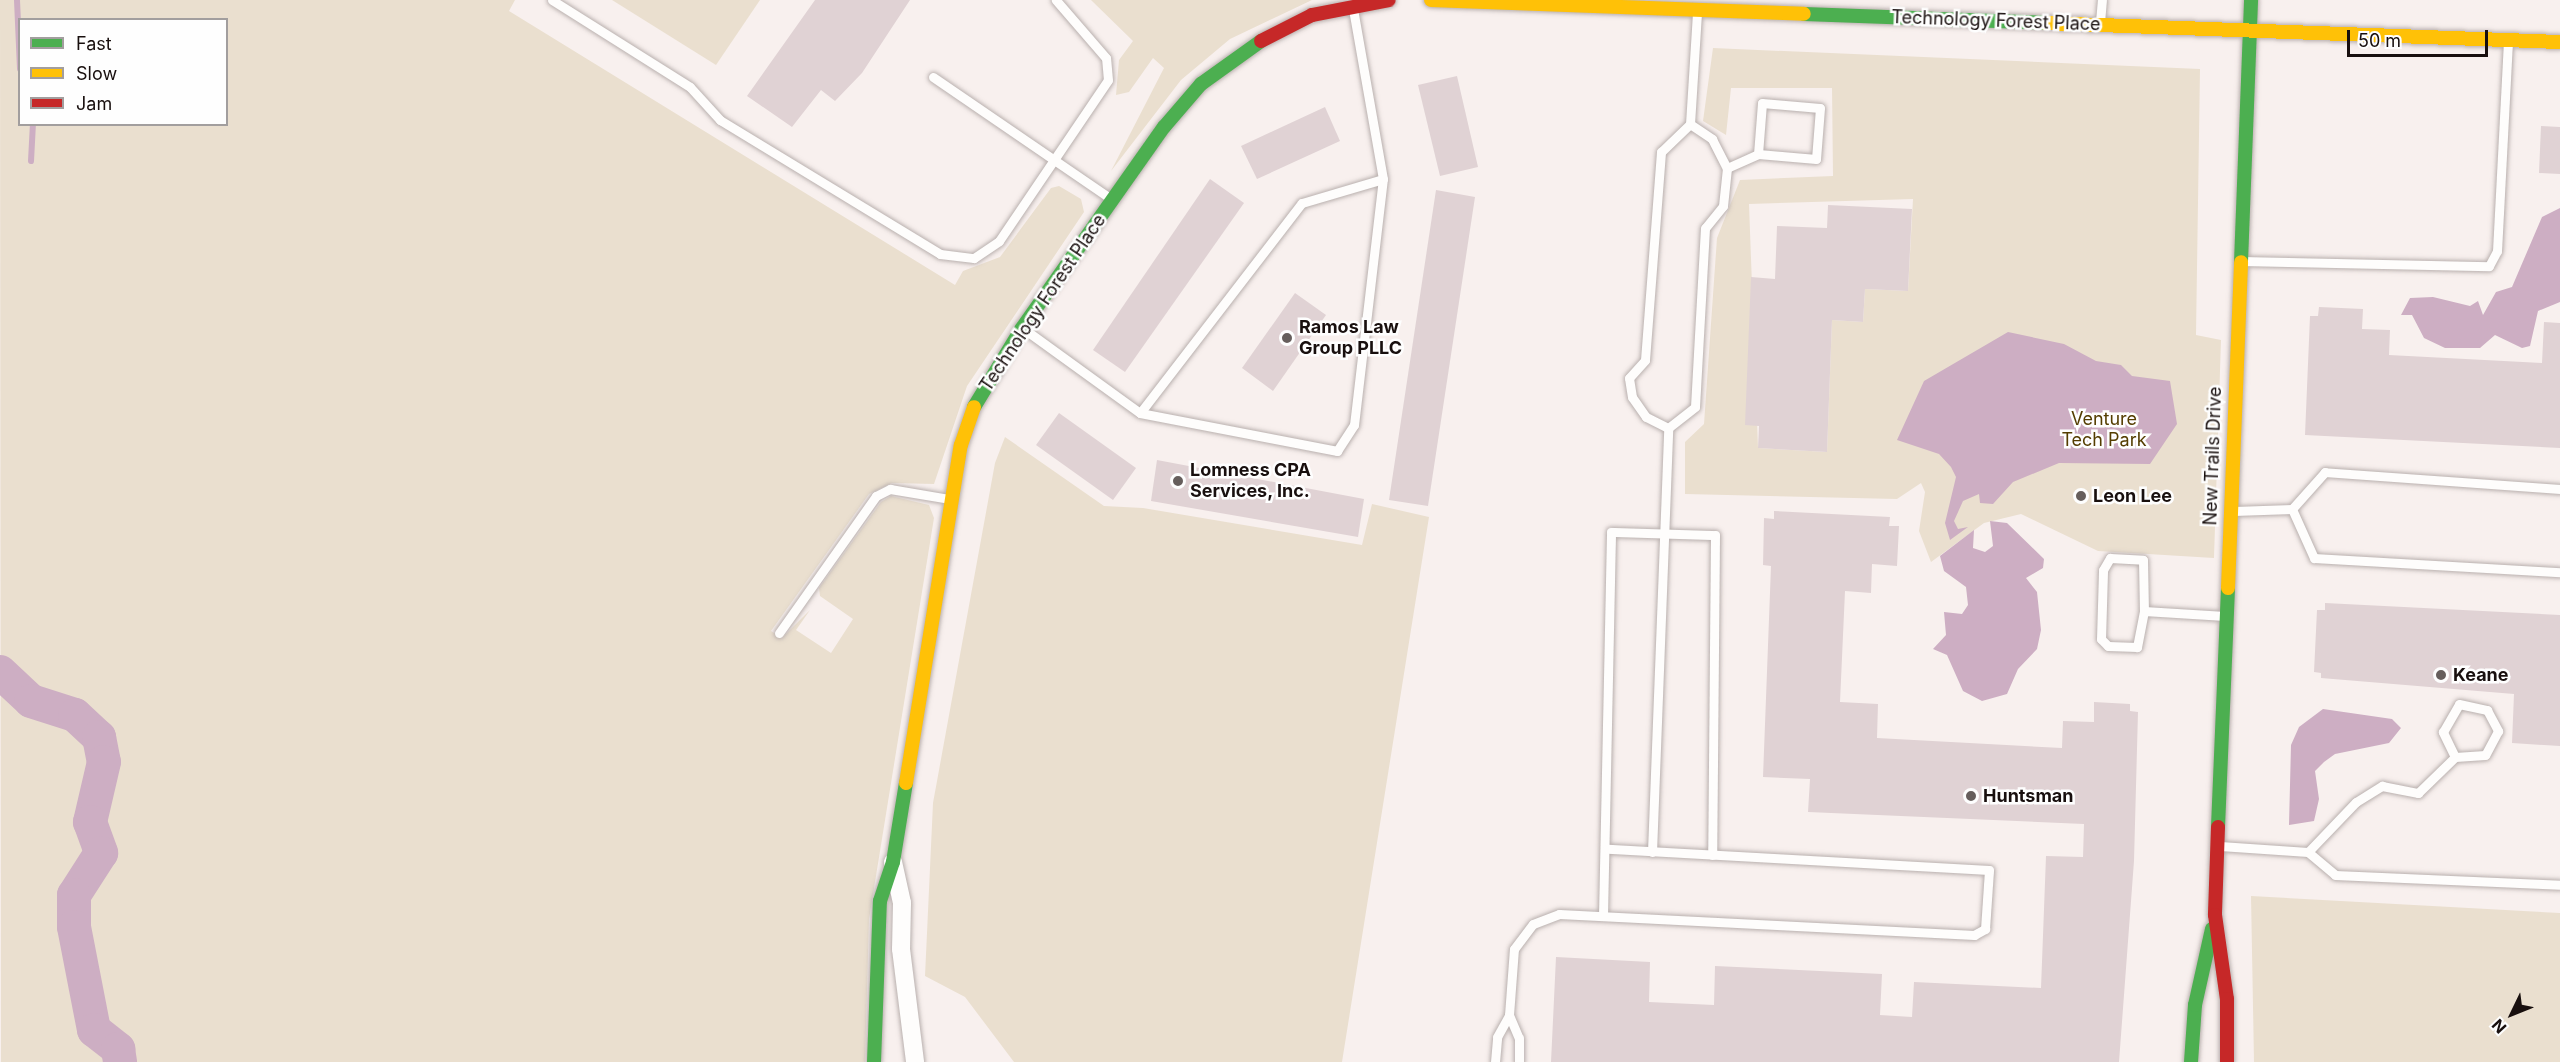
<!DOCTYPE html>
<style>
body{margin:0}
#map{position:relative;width:2560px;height:1062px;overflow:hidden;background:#f8f0ee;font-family:Inter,sans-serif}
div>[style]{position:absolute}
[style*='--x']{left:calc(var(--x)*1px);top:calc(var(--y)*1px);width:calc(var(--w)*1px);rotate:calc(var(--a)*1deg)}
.green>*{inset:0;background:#eadfcf}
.water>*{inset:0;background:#cdaec3}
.stream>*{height:6px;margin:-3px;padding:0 3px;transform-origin:3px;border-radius:3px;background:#cdaec3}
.river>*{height:34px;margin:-17px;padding:0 17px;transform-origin:17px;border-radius:17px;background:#cdaec3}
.building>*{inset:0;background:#e0d2d4}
.roads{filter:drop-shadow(0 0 2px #b9b0ae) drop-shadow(0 0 2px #b9b0ae)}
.lane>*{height:9px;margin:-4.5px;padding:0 4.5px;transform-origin:4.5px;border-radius:4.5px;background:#fefdfc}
.street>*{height:18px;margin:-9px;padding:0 9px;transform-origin:9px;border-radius:9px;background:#fefdfc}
.fast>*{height:14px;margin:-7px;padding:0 7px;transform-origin:7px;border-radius:7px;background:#4caf50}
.slow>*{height:14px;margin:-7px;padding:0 7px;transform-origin:7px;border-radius:7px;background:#ffc107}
.jam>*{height:14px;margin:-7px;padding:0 7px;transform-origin:7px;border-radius:7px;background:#c62828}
.dots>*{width:16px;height:16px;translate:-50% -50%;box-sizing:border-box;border:3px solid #fefefe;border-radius:50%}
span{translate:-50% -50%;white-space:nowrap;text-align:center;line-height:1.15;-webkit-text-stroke:5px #fefefe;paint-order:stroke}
.street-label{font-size:18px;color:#180f0e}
.poi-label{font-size:18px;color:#180f0e;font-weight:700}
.left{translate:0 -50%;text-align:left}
.park-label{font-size:18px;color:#543d01}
.legend{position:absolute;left:18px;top:18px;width:210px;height:108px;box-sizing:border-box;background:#fefefe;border:2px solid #a29e9e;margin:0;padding:8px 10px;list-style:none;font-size:18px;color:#180f0e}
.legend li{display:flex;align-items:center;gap:12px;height:30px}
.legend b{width:30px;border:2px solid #a29e9e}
.north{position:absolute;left:2482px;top:984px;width:60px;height:60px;-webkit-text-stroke:4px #fefefe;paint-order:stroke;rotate:227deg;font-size:16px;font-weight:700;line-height:24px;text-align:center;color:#180f0e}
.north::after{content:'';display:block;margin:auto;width:21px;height:27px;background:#180f0e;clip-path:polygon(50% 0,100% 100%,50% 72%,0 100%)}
.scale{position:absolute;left:2347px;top:30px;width:141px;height:27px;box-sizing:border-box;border:3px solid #180f0e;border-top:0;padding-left:8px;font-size:18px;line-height:21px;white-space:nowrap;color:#180f0e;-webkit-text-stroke:4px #fefefe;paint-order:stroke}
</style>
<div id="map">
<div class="green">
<div style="clip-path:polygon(evenodd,0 0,515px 0,509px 11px,955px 285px,963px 271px,1000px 257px,1051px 188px,1059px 186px,1081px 199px,1084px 212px,967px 386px,934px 484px,892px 483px,869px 494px,771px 631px,782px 638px,810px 610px,796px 630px,831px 653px,853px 619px,820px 596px,819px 588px,881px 502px,891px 496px,929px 505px,934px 518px,869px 919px,865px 1062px,1px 1062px,0 0,20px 20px,226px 20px,226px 124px,20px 124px,20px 20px)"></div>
<div style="clip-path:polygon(612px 0,760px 0,716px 65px)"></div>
<div style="clip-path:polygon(1091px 0,1312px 0,1230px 39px,1181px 80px,1111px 171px,1164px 68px,1153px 58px,1129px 92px,1116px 95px,1119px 60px,1133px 41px)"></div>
<div style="clip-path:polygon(evenodd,1713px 48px,2200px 69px,2196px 335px,2221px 340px,2214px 558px,2098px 551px,2021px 514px,1984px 523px,1931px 562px,1919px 531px,1925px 492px,1921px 483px,1897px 499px,1685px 494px,1685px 442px,1704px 424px,1717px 238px,1740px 180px,1833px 176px,1832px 88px,1731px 88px,1726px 135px,1703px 121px,1713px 48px,1913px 199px,1908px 291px,1865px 289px,1863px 322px,1832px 320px,1827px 452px,1758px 448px,1749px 204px,1913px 199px)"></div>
<div style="clip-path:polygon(1005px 437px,1104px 506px,1143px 508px,1362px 545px,1372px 504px,1429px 517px,1342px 1062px,1014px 1062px,965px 997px,925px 976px,933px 803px,995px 463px)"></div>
<div style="clip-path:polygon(2251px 896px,2560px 913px,2560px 1062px,2254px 1062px)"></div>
</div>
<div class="water">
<div style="clip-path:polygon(2560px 208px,2560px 302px,2538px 311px,2530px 346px,2522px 348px,2495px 335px,2480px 348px,2445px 348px,2424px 338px,2412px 315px,2401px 315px,2410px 298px,2433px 297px,2470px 306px,2478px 301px,2483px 315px,2496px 292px,2512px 287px,2542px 217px)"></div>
<div style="clip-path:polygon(2008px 332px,2064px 344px,2096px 361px,2121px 365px,2132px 376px,2170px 381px,2177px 424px,2150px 464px,2059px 463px,2013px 482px,1993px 504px,1980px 503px,1979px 494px,1963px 501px,1954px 521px,1958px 529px,1968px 527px,1950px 540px,1945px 523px,1956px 477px,1951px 467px,1939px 454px,1897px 440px,1924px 381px)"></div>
<div style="clip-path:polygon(1990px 521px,2007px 523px,2044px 559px,2043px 568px,2026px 578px,2037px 592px,2041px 630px,2037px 649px,2018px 669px,2007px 694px,1982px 701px,1963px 691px,1947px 655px,1933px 649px,1946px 635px,1944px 612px,1962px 614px,1968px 605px,1966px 587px,1944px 571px,1940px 556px,1974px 530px,1973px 548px,1985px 552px,1993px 546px)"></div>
<div style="clip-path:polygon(2323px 709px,2392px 719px,2401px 728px,2389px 743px,2335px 754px,2324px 762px,2315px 771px,2319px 799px,2314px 821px,2289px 825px,2291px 745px,2299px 727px)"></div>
</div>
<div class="stream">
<div style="--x:17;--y:0;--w:69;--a:87.5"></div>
<div style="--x:31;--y:161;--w:37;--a:-87"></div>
</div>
<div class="river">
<div style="--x:0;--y:672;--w:42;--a:43.1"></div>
<div style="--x:31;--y:701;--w:46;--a:17.7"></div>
<div style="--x:75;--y:715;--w:33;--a:43"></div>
<div style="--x:99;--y:737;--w:25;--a:79"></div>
<div style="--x:104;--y:762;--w:62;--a:103.1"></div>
<div style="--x:90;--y:822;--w:33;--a:70"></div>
<div style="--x:101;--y:853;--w:50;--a:122.7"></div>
<div style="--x:74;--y:895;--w:32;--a:90"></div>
<div style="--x:74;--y:927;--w:105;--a:79"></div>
<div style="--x:94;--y:1030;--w:31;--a:38"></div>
<div style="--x:118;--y:1049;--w:13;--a:81"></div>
</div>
<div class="building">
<div style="clip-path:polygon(815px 0,910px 0,862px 73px,835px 101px,821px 90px,792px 127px,747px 96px)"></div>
<div style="clip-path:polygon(1457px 76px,1478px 167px,1440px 176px,1418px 85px)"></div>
<div style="clip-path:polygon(1325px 107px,1340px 141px,1257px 179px,1241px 146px)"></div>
<div style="clip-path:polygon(2541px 126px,2560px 127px,2560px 174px,2539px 173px)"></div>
<div style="clip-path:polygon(1210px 179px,1244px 203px,1125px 372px,1093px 350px)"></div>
<div style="clip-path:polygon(1436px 190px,1475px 197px,1428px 506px,1389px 500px)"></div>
<div style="clip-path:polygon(1828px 205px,1912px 209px,1908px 291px,1865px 289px,1863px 322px,1832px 320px,1827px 452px,1758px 448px,1759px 426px,1745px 425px,1751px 277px,1775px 279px,1777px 226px,1827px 228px)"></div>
<div style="clip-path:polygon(1295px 293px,1326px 315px,1273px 391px,1242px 368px)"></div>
<div style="clip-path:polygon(2319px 307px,2363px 309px,2362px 329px,2390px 330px,2389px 355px,2542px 363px,2544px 322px,2560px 323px,2560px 448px,2305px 435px,2310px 316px,2318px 316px)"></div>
<div style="clip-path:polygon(1059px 413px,1136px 468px,1113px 500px,1036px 445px)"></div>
<div style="clip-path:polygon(1157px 460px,1364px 499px,1358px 537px,1151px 501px)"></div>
<div style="clip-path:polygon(1774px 511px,1890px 517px,1889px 526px,1899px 526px,1897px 566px,1872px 564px,1871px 593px,1845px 591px,1840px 702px,1878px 704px,1877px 738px,2062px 748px,2063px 721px,2094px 722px,2094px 702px,2130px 704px,2130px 711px,2138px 712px,2134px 861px,2119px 1062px,1551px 1062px,1556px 957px,1650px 962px,1649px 1002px,1714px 1005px,1715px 966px,1882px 974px,1880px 1015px,1912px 1017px,1914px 982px,2041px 988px,2046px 856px,2083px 857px,2084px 824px,1808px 812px,1810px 779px,1763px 777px,1771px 566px,1763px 565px,1764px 518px,1774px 519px)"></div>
<div style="clip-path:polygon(2325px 603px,2560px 615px,2560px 746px,2512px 743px,2514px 694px,2321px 678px,2321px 673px,2314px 672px,2317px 610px,2325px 610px)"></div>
</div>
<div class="roads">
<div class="lane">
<div style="--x:552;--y:0;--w:163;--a:32.2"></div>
<div style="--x:690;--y:87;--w:45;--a:47.7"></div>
<div style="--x:720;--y:120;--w:258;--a:31.3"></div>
<div style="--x:940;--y:254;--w:34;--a:7"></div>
<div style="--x:974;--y:258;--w:30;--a:-34"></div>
<div style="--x:999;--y:241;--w:194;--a:-55.9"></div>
<div style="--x:1108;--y:80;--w:22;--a:-95"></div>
<div style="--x:1106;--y:58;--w:77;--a:-130.8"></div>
<div style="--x:2100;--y:22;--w:22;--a:-85"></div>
<div style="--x:933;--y:77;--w:216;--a:34.4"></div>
<div style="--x:1690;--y:124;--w:111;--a:-86.4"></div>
<div style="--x:1727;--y:168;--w:34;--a:-24"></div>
<div style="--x:1758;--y:154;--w:51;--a:-85.5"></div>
<div style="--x:1762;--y:103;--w:58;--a:4.9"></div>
<div style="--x:1820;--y:108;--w:51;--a:94.5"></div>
<div style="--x:1816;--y:159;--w:58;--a:-175.1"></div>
<div style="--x:2241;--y:261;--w:248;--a:1.2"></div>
<div style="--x:2489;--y:266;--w:17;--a:-62"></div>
<div style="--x:2497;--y:251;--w:208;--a:-87"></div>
<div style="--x:1024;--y:329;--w:143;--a:35.9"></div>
<div style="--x:1140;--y:413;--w:201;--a:10.9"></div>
<div style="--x:1337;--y:451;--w:31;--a:-57"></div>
<div style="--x:1354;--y:425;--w:248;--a:-83.3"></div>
<div style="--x:1383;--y:179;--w:174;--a:-100"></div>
<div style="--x:1140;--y:413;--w:265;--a:-52.4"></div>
<div style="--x:1302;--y:203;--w:84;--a:-16.5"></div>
<div style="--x:2560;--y:489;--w:236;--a:-175.9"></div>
<div style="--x:2325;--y:472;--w:50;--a:131.7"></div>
<div style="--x:2292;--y:509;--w:54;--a:65.8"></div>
<div style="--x:2314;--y:558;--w:246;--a:3.3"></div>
<div style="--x:2234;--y:511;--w:58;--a:-2"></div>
<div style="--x:2144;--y:611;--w:37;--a:101"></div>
<div style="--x:2137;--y:647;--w:29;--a:-178"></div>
<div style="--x:2108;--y:646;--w:10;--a:-135"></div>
<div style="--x:2101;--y:639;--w:69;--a:-88.3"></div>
<div style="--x:2103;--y:570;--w:14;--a:-60"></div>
<div style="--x:2110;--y:558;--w:33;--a:3"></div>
<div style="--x:2143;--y:560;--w:51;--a:88.9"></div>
<div style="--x:2144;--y:611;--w:81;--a:3.5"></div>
<div style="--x:779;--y:633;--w:168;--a:-54.7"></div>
<div style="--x:876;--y:496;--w:16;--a:-27"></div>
<div style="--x:890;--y:489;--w:61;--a:9.5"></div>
<div style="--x:2220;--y:846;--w:88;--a:3.9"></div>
<div style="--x:2308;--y:852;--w:35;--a:40"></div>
<div style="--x:2335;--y:875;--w:225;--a:2.5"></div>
<div style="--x:1652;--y:852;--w:424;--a:-87.8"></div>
<div style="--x:1668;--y:428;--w:25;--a:-153"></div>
<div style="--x:1646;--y:417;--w:24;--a:-125"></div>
<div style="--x:1632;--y:397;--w:19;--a:-99"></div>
<div style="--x:1629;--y:378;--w:24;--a:-48"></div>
<div style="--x:1645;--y:360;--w:209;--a:-85.6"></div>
<div style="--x:1661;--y:152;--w:40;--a:-44"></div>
<div style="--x:1690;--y:124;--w:27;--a:34"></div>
<div style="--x:1712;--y:139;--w:33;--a:63"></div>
<div style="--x:1727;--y:168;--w:38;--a:96"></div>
<div style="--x:1723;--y:206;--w:28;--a:129"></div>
<div style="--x:1705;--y:228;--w:179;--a:93.2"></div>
<div style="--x:1695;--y:407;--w:34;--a:142"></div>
<div style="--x:2308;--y:852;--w:69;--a:-46.2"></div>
<div style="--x:2356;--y:802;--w:31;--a:-32"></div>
<div style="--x:2382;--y:786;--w:37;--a:11"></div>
<div style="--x:2418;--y:793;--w:52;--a:-44.2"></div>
<div style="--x:2455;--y:757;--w:28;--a:-116"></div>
<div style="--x:2443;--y:732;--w:32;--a:-60"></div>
<div style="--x:2459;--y:704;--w:29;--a:12"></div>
<div style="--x:2487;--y:710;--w:24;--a:62"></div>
<div style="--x:2498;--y:731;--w:27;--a:118"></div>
<div style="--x:2485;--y:755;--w:30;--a:176"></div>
<div style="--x:1603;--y:916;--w:384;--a:-88.8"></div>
<div style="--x:1611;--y:532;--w:104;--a:1.7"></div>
<div style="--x:1715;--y:535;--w:320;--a:90.5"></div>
<div style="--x:1509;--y:1015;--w:25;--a:67"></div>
<div style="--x:1519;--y:1038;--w:24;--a:90"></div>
<div style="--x:1495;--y:1062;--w:25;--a:-85"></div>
<div style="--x:1497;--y:1037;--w:25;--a:-61"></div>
<div style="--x:1509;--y:1015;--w:66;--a:-85.7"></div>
<div style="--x:1514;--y:949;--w:31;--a:-53"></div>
<div style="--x:1533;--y:924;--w:28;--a:-21"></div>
<div style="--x:1559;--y:914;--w:416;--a:2.9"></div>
<div style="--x:1974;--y:935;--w:13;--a:-29"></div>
<div style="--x:1985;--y:929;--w:59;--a:-86.1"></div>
<div style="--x:1989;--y:870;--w:382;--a:-176.8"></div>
</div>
<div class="street">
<div style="--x:893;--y:862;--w:42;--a:77.6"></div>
<div style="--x:902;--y:903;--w:46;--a:91.2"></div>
<div style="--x:901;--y:949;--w:114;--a:82.9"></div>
</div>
<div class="fast">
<div style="--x:1804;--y:14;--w:242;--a:2.1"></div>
<div style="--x:2241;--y:262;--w:262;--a:-87.8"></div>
<div style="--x:974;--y:407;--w:92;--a:-58.7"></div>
<div style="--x:1022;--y:328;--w:246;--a:-54.8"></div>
<div style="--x:1164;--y:127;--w:57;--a:-49.3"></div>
<div style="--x:1201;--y:84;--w:74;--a:-35.6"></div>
<div style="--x:2218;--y:827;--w:239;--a:-87.6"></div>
<div style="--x:874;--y:1062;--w:161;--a:-87.9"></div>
<div style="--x:880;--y:901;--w:41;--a:-71.6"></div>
<div style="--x:893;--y:862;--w:80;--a:-80.7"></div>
<div style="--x:2191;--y:1062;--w:57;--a:-86"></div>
<div style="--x:2195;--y:1005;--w:78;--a:-77.4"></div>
</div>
<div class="slow">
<div style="--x:1431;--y:0;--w:373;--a:2.1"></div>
<div style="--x:2046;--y:23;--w:514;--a:2.12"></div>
<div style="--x:2228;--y:588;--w:326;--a:-87.7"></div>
<div style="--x:906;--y:783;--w:342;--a:-80.8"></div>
<div style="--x:961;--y:445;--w:40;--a:-71.1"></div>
</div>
<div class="jam">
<div style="--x:1261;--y:41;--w:57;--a:-27"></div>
<div style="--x:1312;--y:15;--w:78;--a:-11"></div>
<div style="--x:2218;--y:827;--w:88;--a:92"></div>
<div style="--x:2215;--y:915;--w:85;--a:81.9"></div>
<div style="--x:2227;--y:999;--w:63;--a:90"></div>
</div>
</div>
<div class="dots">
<div style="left:1287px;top:338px;background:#665e5c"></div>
<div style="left:1178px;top:481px;background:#665e5c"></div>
<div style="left:2081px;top:496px;background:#665e5c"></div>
<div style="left:2441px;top:675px;background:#665e5c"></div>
<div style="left:1971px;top:796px;background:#665e5c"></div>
</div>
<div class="street-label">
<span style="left:1996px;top:21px;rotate:2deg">Technology Forest Place</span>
<span style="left:1043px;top:303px;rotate:-56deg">Technology Forest Place</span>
<span style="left:2213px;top:456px;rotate:-88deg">New Trails Drive</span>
</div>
<div class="poi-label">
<span class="left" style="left:1299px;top:338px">Ramos Law<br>Group PLLC</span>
<span class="left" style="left:1190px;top:481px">Lomness CPA<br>Services, Inc.</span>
<span class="left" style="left:2093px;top:496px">Leon Lee</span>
<span class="left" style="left:2453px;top:675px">Keane</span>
<span class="left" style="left:1983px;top:796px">Huntsman</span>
</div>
<div class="park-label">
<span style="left:2104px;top:430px">Venture<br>Tech Park</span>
</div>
<ul class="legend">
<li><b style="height:8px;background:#4caf50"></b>Fast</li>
<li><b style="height:8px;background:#ffc107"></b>Slow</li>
<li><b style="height:8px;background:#c62828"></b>Jam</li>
</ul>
<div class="north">N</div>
<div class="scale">50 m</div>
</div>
